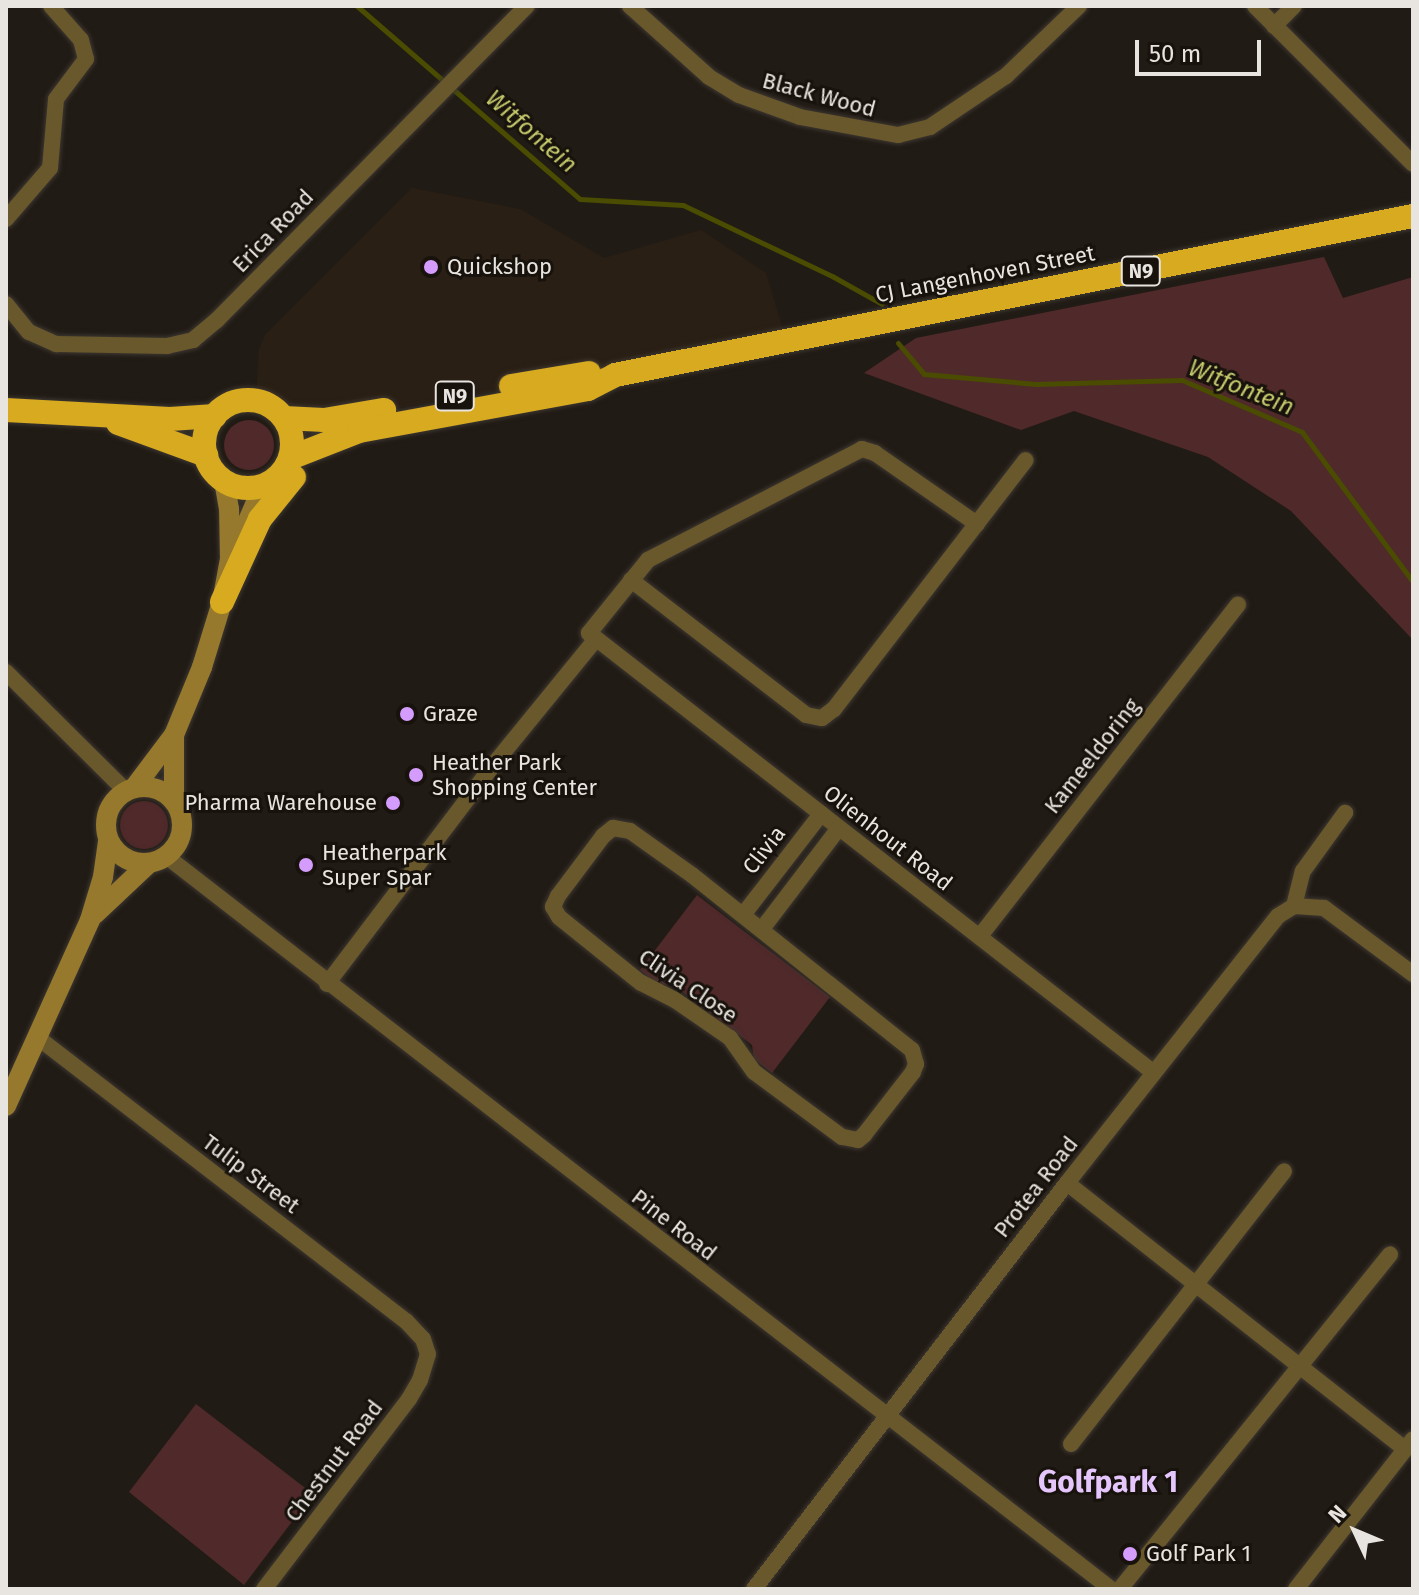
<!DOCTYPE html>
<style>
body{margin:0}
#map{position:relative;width:1419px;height:1595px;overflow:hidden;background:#211b15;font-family:"Fira Sans",sans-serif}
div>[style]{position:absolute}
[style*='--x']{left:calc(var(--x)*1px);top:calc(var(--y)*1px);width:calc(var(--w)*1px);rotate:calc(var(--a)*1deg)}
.built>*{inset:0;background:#2a1f14}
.green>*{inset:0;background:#50292a}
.round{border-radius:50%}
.stream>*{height:5px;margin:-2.5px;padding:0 2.5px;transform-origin:2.5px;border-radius:2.5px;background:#4a4c01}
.roads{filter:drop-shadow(0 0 2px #3d3731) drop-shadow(0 0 2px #3d3731)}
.street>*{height:16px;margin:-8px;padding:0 8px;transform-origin:8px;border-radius:8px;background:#69582b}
.secondary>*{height:20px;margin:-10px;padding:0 10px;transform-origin:10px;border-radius:10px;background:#96792c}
.secondary>.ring{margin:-10px;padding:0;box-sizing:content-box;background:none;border:20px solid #96792c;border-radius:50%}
.highway>*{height:24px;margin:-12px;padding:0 12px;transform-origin:12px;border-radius:12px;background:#d7aa20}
.highway>.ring{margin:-12px;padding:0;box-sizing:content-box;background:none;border:24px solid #d7aa20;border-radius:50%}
.dots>*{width:22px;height:22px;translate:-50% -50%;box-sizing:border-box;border:4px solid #18120c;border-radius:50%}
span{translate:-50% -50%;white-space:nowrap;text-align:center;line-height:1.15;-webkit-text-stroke:6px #18120c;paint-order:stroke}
.shield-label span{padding:2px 6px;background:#18120c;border:2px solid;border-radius:6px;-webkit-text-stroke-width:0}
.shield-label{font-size:20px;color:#e8e4df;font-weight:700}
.street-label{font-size:22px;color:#e8e4df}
.poi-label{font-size:22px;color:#e8e4df}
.left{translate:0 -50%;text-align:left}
.right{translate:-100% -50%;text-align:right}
.water-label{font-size:24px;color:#c5ca6c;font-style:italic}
.district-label{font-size:30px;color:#e5c6fc;font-weight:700}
.frame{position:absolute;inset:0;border:8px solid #e8e4df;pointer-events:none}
.north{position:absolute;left:1315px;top:1491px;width:80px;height:80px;-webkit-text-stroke:6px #18120c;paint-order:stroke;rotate:314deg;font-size:22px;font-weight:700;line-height:32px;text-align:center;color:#e8e4df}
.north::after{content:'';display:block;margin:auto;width:28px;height:36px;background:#e8e4df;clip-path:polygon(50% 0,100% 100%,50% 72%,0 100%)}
.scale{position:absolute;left:1135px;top:40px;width:126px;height:36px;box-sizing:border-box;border:4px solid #e8e4df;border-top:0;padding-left:10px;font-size:24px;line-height:28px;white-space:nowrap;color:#e8e4df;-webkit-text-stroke:6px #18120c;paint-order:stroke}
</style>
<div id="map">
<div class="built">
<div style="clip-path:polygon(412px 188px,520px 209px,604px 258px,701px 230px,766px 273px,786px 340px,334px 419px,284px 418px,274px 409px,256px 401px,259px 349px,265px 335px)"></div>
</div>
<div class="green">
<div style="clip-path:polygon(1324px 257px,1343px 298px,1413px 277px,1413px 640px,1291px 511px,1208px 457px,1074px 411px,1021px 430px,864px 373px,916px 338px)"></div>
<div class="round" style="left:224px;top:420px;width:50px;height:50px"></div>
<div class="round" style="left:120px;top:801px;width:48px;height:48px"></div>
<div style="clip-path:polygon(697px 895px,830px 997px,772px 1073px,754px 1059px,752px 1045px,672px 984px,658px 985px,640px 970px)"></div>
<div style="clip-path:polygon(196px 1404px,313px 1494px,244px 1585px,129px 1492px)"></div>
</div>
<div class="stream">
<div style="--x:357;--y:6;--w:295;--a:40.9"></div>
<div style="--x:580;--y:199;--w:103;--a:3.3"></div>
<div style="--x:683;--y:205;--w:165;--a:25.5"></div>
<div style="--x:832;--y:276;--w:57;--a:29.2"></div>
<div style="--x:898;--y:343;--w:40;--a:50"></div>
<div style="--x:924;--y:374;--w:112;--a:5.1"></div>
<div style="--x:1036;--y:384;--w:146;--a:-1.6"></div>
<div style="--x:1182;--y:380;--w:131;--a:23.4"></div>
<div style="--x:1302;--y:432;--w:187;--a:53.5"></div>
</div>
<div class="roads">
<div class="street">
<div style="--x:630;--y:6;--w:106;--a:41.9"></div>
<div style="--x:709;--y:77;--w:35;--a:31"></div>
<div style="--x:739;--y:95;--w:65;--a:19.8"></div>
<div style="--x:800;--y:117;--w:100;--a:10.4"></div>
<div style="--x:898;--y:135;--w:33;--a:-14"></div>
<div style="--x:930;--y:127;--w:92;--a:-33.9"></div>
<div style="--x:1006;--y:76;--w:101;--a:-43.8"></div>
<div style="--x:1255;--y:6;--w:223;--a:45"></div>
<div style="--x:1274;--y:26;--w:28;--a:-45"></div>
<div style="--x:6;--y:219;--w:67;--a:-49.2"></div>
<div style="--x:50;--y:168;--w:69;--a:-85"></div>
<div style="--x:56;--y:99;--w:50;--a:-53.1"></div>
<div style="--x:86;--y:59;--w:20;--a:-105"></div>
<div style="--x:81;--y:40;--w:45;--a:-131.4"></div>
<div style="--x:6;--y:304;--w:36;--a:51"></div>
<div style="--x:29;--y:332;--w:30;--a:24"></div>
<div style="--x:56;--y:344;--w:111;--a:1"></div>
<div style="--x:167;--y:346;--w:27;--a:-13"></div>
<div style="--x:193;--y:340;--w:31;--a:-40"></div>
<div style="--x:217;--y:320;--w:441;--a:-45.4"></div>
<div style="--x:977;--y:524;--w:124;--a:-145.2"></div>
<div style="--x:875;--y:453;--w:14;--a:-163"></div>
<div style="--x:862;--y:449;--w:241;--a:152.6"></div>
<div style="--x:648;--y:560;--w:94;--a:128.9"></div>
<div style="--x:589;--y:633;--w:715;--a:37.9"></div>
<div style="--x:631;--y:580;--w:221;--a:37.6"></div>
<div style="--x:806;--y:715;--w:16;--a:11"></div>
<div style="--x:822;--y:718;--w:15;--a:-37"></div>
<div style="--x:834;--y:709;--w:314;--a:-52.4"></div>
<div style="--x:6;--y:672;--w:169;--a:44.8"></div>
<div style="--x:613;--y:828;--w:17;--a:10"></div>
<div style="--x:630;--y:831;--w:76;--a:35.4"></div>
<div style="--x:692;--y:875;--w:281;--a:38.5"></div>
<div style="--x:912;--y:1050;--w:15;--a:74"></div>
<div style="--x:916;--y:1064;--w:9;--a:111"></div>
<div style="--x:913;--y:1072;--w:80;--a:127.9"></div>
<div style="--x:864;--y:1135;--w:8;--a:140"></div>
<div style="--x:858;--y:1140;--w:16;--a:-169"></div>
<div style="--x:842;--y:1137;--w:109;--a:-143.5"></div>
<div style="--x:754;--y:1072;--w:42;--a:-125.2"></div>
<div style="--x:730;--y:1038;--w:67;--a:-145.4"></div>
<div style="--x:675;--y:1000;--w:38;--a:-153"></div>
<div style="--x:641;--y:983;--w:105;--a:-141.2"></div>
<div style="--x:559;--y:917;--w:12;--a:-121"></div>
<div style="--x:553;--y:907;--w:12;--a:-66"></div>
<div style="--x:558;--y:896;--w:75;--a:-53.1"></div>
<div style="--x:603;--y:836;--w:13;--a:-39"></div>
<div style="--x:166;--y:856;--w:1196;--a:37.8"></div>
<div style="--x:1294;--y:906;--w:36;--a:-76"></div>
<div style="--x:1303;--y:871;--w:72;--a:-54.1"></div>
<div style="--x:743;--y:915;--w:128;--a:-52.3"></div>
<div style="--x:762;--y:929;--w:127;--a:-52.7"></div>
<div style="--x:980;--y:936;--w:420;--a:-52.1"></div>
<div style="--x:327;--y:984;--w:276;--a:-52.8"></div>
<div style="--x:494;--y:764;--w:161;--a:-50.8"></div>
<div style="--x:37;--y:1037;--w:466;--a:37.6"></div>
<div style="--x:406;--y:1321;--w:25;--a:47"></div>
<div style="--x:423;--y:1339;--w:16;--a:72"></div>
<div style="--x:428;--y:1354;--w:27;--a:107"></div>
<div style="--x:420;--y:1380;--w:22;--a:120"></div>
<div style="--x:409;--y:1399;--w:239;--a:127.3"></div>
<div style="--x:1067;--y:1183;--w:430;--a:38.2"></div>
<div style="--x:1071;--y:1444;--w:346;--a:-52"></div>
<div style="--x:754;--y:1589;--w:513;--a:-52.37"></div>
<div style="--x:1067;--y:1183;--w:340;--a:-51.7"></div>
<div style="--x:1278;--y:916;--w:19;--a:-32"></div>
<div style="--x:1294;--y:906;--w:30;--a:4"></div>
<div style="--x:1324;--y:908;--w:111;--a:36.6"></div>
<div style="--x:1120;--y:1589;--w:430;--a:-51.1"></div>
<div style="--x:1296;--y:1589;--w:190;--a:-52"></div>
</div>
<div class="secondary">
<div style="--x:244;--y:530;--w:48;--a:-66.6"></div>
<div class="ring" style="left:106px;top:787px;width:56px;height:56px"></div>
<div style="--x:134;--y:788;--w:66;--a:-53"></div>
<div style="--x:174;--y:735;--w:74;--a:-67.6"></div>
<div style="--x:202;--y:667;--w:68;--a:-72.9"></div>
<div style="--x:222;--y:602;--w:44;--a:-79.5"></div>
<div style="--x:230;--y:559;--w:50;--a:-91.1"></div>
<div style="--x:229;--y:509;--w:28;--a:-100"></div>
<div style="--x:174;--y:801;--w:64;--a:-90"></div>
<div style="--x:95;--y:914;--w:73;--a:-43.3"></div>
<div style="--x:6;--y:1106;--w:204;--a:-65.7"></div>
<div style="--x:90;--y:920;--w:45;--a:-73.2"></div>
<div style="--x:103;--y:877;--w:36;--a:-82"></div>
</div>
<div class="highway">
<div style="--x:511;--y:386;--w:79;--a:-9.5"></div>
<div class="ring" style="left:204px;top:400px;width:64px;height:64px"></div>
<div style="--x:6;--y:410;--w:164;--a:3.1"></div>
<div style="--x:170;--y:419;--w:45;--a:-3.8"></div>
<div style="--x:284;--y:418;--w:40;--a:2.9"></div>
<div style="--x:324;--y:420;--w:61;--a:-9.5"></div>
<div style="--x:118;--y:423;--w:94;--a:20"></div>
<div style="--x:290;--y:458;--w:74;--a:-21.4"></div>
<div style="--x:359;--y:431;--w:233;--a:-10.4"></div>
<div style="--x:588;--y:389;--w:30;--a:-27"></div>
<div style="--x:615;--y:375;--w:814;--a:-11.27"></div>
<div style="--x:222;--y:602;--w:91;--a:-65.4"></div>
<div style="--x:260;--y:519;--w:54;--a:-51"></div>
</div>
</div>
<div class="dots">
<div style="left:431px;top:267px;background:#d49cfc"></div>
<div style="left:407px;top:714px;background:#d49cfc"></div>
<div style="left:416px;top:775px;background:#d49cfc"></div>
<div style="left:393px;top:803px;background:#d49cfc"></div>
<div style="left:306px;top:865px;background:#d49cfc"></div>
<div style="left:1130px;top:1554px;background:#d49cfc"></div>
</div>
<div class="shield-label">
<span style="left:1141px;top:271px">N9</span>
<span style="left:455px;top:396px">N9</span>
</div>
<div class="street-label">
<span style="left:819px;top:95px;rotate:15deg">Black Wood</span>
<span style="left:273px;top:231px;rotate:-46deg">Erica Road</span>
<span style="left:985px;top:274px;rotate:-11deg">CJ Langenhoven Street</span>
<span style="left:1092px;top:756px;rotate:-52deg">Kameeldoring</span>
<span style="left:888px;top:838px;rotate:38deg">Olienhout Road</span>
<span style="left:764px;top:850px;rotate:-52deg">Clivia</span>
<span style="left:688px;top:986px;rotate:34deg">Clivia Close</span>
<span style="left:251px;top:1174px;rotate:37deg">Tulip Street</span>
<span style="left:1036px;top:1187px;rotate:-52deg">Protea Road</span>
<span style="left:674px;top:1225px;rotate:38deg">Pine Road</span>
<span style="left:334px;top:1461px;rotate:-53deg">Chestnut Road</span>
</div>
<div class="poi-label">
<span class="left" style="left:447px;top:267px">Quickshop</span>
<span class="left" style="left:423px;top:714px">Graze</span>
<span class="left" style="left:432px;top:775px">Heather Park<br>Shopping Center</span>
<span class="right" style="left:377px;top:803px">Pharma Warehouse</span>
<span class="left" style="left:322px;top:865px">Heatherpark<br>Super Spar</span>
<span class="left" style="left:1146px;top:1554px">Golf Park 1</span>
</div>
<div class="water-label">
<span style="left:531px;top:132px;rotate:41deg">Witfontein</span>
<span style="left:1241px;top:388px;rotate:22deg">Witfontein</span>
</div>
<div class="district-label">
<span style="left:1108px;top:1482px">Golfpark 1</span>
</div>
<div class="frame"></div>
<div class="north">N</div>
<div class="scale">50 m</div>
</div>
